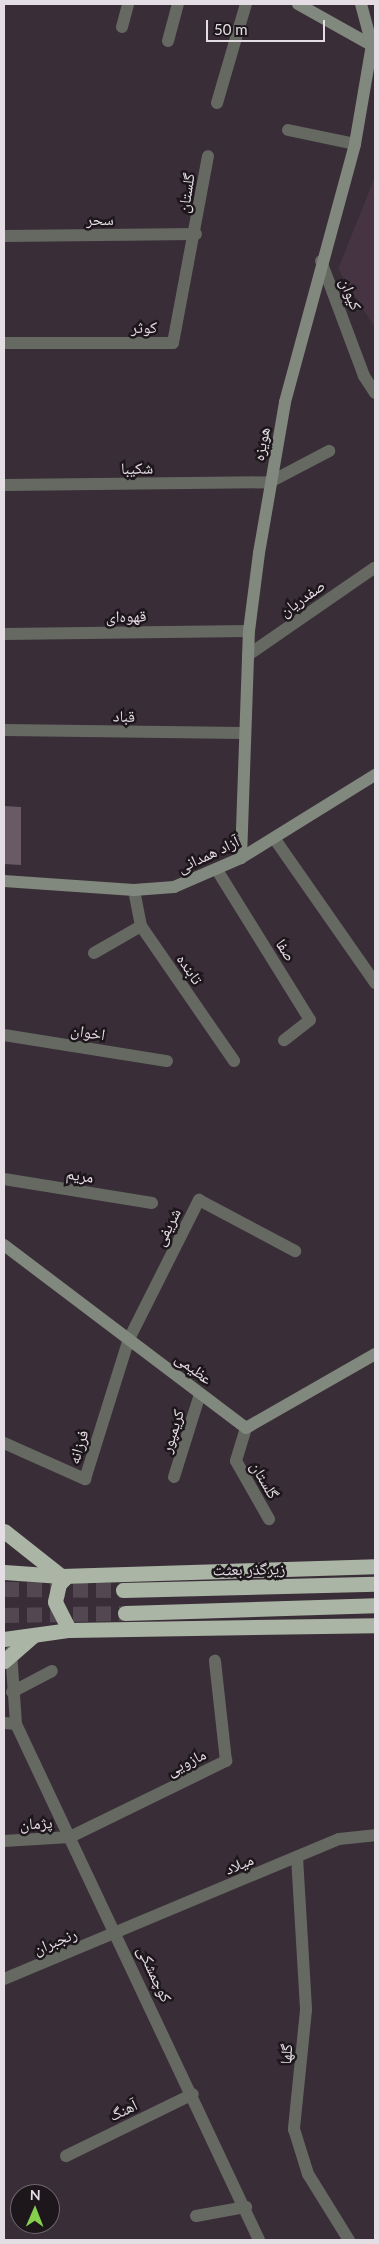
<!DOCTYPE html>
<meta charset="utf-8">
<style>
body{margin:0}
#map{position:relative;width:379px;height:2244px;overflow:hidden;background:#392d37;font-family:Lato,"Noto Naskh Arabic",sans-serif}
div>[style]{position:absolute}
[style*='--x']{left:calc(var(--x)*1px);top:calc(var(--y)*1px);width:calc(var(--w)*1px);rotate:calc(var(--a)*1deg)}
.built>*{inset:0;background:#463443}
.building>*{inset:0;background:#695a66}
.highway-tunnel>*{height:15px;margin-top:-7.5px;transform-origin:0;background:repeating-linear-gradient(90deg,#534751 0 15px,transparent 0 23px)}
.street>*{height:12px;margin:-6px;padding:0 6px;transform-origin:6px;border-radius:6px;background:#656962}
.secondary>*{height:12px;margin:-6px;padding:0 6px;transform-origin:6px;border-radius:6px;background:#81887d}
.highway>*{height:15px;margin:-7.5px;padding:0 7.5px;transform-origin:7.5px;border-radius:7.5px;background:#abb5a5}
span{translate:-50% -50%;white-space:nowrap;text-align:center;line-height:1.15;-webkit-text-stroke:5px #1d171c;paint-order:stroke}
.street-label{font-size:16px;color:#e5dde4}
.frame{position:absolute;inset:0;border:5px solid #e5dde4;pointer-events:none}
.north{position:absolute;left:10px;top:2184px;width:50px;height:50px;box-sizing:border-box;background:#1d171c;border:1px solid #6d666c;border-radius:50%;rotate:1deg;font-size:14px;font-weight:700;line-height:20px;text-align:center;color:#e5dde4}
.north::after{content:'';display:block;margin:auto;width:18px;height:22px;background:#85cf4c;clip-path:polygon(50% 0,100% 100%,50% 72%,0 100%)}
.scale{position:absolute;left:206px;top:20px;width:119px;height:22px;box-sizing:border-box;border:2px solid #e5dde4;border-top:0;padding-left:6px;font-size:15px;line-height:18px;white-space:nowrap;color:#e5dde4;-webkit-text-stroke:4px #1d171c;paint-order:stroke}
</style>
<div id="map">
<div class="built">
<div style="clip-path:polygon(375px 177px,375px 328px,338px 269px)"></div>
</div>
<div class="building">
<div style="clip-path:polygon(4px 806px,21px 807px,21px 865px,4px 864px)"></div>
</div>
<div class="highway-tunnel">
<div style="--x:4;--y:1589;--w:119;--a:0.5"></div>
<div style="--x:4;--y:1615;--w:121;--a:-0.9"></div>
</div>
<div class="street">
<div style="--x:122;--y:27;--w:24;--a:-75"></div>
<div style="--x:168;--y:41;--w:38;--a:-75"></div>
<div style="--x:217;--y:103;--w:103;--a:-73.7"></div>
<div style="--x:288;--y:130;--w:68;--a:11.8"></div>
<div style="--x:4;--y:236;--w:192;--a:-0.6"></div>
<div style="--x:321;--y:261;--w:123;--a:69.5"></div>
<div style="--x:364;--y:376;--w:20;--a:57"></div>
<div style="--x:4;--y:343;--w:169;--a:0"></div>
<div style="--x:173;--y:343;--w:190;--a:-79.4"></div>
<div style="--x:4;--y:485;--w:266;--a:-0.6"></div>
<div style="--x:270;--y:482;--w:67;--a:-27.7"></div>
<div style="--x:4;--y:634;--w:245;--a:-0.7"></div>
<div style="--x:248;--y:655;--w:153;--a:-34.6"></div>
<div style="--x:4;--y:730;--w:239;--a:0.7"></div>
<div style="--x:274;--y:838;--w:177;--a:55.1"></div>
<div style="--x:217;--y:870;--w:176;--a:58.2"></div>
<div style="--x:310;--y:1020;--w:33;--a:142"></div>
<div style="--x:134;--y:890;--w:37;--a:79"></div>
<div style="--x:141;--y:926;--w:164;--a:55.4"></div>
<div style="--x:94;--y:953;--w:54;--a:-29.9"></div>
<div style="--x:4;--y:1035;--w:165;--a:9.1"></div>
<div style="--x:4;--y:1179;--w:150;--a:9.2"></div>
<div style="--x:246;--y:1428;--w:34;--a:107"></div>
<div style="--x:236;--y:1461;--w:67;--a:60.4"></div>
<div style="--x:4;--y:1443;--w:89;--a:24"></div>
<div style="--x:85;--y:1479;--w:147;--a:-72.6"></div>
<div style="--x:129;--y:1339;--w:156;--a:-63.3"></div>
<div style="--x:199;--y:1200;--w:109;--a:28"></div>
<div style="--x:174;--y:1477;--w:87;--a:-72.6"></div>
<div style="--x:11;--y:1652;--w:72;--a:86"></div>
<div style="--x:16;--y:1724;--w:570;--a:64.78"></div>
<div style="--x:12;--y:1692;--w:45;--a:-27.7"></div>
<div style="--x:4;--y:1723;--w:12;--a:5"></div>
<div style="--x:4;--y:1841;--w:66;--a:-3.5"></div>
<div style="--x:70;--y:1837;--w:174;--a:-26"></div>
<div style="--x:226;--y:1761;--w:101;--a:-96.3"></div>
<div style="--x:297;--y:1857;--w:153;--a:86.6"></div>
<div style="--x:306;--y:2010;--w:120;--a:95.8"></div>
<div style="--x:294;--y:2129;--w:47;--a:72.7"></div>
<div style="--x:308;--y:2174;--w:78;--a:58.2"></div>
<div style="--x:4;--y:1979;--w:363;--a:-22.7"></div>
<div style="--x:339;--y:1839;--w:36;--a:-6"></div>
<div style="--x:66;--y:2156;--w:141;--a:-26"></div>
<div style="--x:196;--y:2216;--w:51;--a:-10.2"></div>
</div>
<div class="secondary">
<div style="--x:298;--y:4;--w:88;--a:29.2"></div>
<div style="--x:241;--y:858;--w:227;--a:-88"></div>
<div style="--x:249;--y:631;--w:79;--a:-82.7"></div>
<div style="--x:259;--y:553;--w:153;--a:-80.2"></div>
<div style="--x:285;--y:402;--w:267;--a:-74.8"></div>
<div style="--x:355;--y:144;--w:100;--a:-80.3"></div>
<div style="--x:372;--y:45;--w:42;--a:-105"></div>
<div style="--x:4;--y:881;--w:130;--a:4"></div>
<div style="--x:134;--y:890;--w:40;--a:-4.3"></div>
<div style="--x:174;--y:887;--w:73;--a:-23.4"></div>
<div style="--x:241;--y:858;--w:158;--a:-31.8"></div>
<div style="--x:4;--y:1245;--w:303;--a:37.1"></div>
<div style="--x:246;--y:1428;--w:149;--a:-29.8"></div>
</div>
<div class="highway">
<div style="--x:4;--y:1531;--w:73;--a:38.3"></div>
<div style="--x:4;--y:1572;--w:57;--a:4"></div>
<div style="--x:61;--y:1576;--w:314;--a:-1.8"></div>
<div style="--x:67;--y:1576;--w:11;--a:135"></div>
<div style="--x:59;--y:1584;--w:18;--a:103"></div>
<div style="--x:55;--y:1602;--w:31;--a:63"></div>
<div style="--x:123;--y:1590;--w:252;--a:-1.4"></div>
<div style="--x:125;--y:1613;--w:250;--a:-1.8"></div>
<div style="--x:4;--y:1639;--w:66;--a:-7.9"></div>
<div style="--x:69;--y:1630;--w:306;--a:-0.9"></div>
<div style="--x:4;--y:1661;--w:38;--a:-41"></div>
</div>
<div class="street-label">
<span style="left:186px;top:193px;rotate:-81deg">گلستان</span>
<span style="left:100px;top:219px">سحر</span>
<span style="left:351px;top:294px;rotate:69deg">کیوان</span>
<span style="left:144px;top:327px">کوثر</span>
<span style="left:261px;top:444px;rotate:-79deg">هویزه</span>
<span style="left:137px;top:468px;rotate:-1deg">شکیبا</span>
<span style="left:302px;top:598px;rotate:-35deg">صفدریان</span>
<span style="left:126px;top:616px;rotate:-1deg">قهوه‌ای</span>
<span style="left:124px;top:716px;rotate:1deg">قباد</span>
<span style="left:208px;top:854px;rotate:-25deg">آزاد همدانی</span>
<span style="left:286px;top:950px;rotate:58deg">صفا</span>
<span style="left:190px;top:969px;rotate:56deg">تابنده</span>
<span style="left:88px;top:1032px;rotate:9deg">اخوان</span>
<span style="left:80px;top:1175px;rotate:9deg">مریم</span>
<span style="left:167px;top:1227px;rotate:-63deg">شریفی</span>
<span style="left:194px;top:1368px;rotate:37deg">عظیمی</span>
<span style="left:172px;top:1431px;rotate:-72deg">کریمپور</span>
<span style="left:78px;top:1447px;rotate:-73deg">فرزانه</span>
<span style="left:265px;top:1480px;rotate:60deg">گلستان</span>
<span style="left:249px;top:1569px;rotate:-1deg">زیرگذر بعثت</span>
<span style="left:186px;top:1762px;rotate:-26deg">مازویی</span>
<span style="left:36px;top:1823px;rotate:-3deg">پژمان</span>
<span style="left:239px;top:1864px;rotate:-23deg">میلاد</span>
<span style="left:55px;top:1941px;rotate:-22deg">رنجبران</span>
<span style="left:155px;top:1974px;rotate:65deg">کوچمشکی</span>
<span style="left:286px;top:2054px;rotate:-86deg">گلها</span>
<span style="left:123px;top:2110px;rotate:-26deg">آهنگ</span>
</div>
<div class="frame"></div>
<div class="north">N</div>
<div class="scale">50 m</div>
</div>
